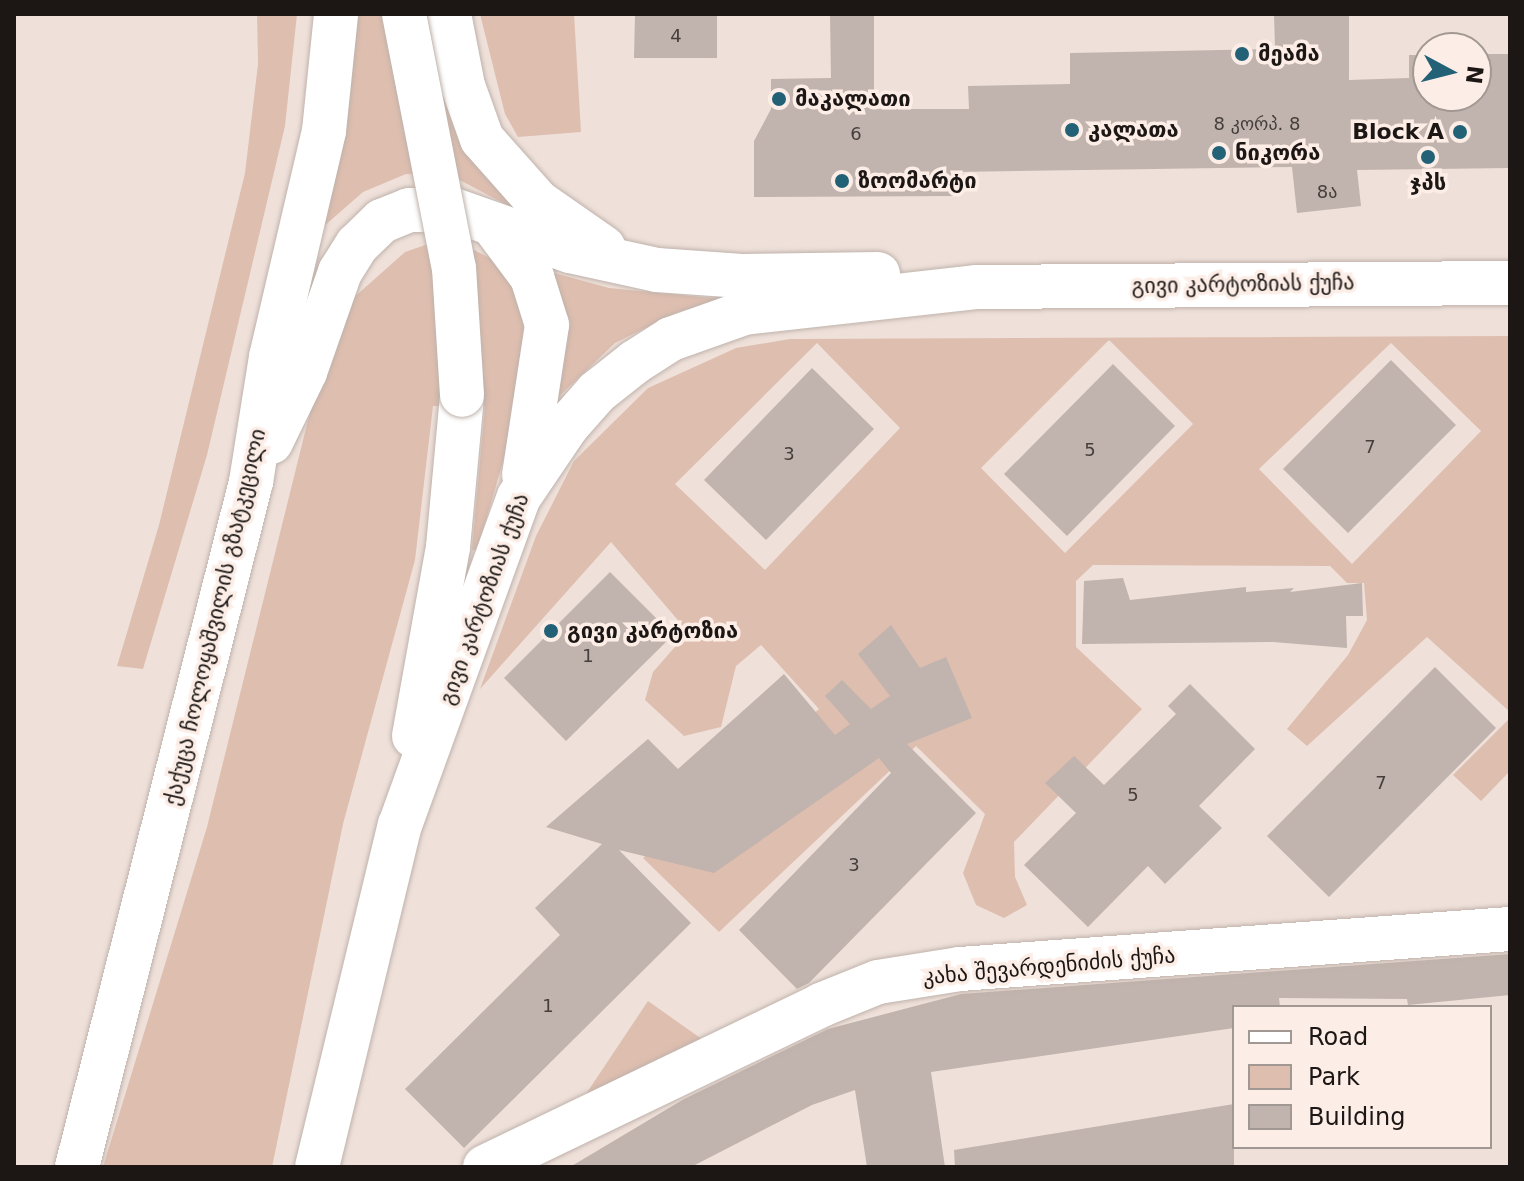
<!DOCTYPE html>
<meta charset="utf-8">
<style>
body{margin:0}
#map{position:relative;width:1524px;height:1181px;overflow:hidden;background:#efe1da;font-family:"DejaVu Sans","Noto Sans Georgian",sans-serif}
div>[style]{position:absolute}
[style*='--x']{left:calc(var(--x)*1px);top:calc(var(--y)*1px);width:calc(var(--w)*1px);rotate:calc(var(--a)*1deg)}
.green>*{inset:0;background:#debeaf}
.building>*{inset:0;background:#c1b3ad}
.roads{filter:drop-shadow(0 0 2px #bfb2ab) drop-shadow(0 0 2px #bfb2ab)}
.minor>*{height:44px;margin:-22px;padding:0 22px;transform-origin:22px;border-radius:22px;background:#fff}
.major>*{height:44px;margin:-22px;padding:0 22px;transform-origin:22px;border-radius:22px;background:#fff}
.bridges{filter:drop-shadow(0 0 2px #bfb2ab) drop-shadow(0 0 2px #bfb2ab)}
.major-bridge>*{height:44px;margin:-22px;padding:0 22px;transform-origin:22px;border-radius:22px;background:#fff}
.dots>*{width:22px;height:22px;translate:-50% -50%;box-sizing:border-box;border:4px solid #fceee7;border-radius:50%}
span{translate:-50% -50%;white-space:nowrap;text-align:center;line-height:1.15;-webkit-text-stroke:7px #fceee7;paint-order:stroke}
.number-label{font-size:18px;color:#453e3b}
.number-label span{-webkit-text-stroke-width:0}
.poi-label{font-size:22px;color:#1c1715;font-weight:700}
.left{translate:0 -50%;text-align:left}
.right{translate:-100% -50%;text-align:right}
.street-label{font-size:22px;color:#1c1715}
.frame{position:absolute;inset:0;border:16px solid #1c1715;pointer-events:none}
.legend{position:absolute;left:1232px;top:1005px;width:260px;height:144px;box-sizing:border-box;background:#fceee7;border:2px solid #a29893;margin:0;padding:10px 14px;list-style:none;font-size:24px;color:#1c1715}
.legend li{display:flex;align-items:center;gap:16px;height:40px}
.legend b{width:40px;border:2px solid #a29893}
.north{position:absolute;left:1412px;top:32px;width:80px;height:80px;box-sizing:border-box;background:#fceee7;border:2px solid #a29893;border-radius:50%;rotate:97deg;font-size:22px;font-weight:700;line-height:32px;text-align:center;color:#1c1715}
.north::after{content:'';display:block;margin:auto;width:28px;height:36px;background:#236177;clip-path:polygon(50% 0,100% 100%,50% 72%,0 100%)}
</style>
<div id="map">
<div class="green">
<div style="clip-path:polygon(257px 14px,297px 14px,285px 126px,207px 455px,143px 669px,117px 666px,159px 525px,245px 173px,258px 64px)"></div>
<div style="clip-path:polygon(357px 14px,431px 14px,524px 214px,452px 176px,406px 174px,363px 192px,323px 227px,350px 97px)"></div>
<div style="clip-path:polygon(480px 14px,574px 14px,581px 132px,518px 137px,505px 114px)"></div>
<div style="clip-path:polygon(458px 242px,502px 264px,530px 312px,518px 411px,477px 550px,472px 550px,485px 406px,433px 406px,415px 560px,343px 824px,272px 1167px,103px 1167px,207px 827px,313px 400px,351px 300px,405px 252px,431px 243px)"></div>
<div style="clip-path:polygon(547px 271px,609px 288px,722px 299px,678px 312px,615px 343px,553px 402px)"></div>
<div style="clip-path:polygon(evenodd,1510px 336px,1510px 712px,1427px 637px,1307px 746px,1287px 729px,1348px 655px,1367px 620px,1364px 583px,1347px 583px,1330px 566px,1093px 565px,1076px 581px,1076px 647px,1142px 709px,1014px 842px,1015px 877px,1027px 905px,1004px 918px,976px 905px,963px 873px,985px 814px,916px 746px,719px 932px,643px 858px,819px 709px,761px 645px,736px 666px,721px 727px,684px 736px,645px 700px,653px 672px,688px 632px,611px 542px,480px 689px,536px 536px,574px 461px,648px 388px,736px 348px,790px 339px,1510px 336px,1109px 340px,1193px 424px,1065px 553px,981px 468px,1109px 340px,1510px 336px,817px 343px,900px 428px,765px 570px,675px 484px,817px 343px,1510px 336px,1391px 343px,1481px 431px,1352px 564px,1259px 469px,1391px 343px)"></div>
<div style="clip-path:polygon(1510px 718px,1510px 771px,1481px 801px,1453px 775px)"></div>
<div style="clip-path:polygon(648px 1001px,706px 1042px,578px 1106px)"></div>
</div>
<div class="building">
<div style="clip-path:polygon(635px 14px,717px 14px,717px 58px,634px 58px)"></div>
<div style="clip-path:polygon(830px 14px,874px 14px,874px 109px,969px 109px,968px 86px,1070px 84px,1070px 53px,1275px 49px,1274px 14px,1349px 14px,1349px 80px,1409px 78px,1409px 55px,1428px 55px,1428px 96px,1476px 96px,1476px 54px,1510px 54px,1510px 168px,1357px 170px,1361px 206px,1297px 213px,1292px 167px,955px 172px,956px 196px,754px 197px,754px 141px,771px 109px,771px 79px,831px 78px)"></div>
<div style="clip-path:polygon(1391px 360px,1456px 425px,1348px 533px,1283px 469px)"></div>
<div style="clip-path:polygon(1113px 364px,1175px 426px,1067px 536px,1004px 474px)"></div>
<div style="clip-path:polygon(812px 368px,874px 429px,766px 540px,704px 480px)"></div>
<div style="clip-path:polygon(610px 572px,673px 635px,566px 741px,504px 678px)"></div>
<div style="clip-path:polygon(1123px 578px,1130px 600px,1246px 587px,1246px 592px,1294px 588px,1290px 592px,1362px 583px,1363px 616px,1346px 616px,1347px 648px,1273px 642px,1082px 644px,1084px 581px)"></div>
<div style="clip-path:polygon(891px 625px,920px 668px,946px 657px,972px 718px,907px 744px,976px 813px,809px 983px,797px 989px,739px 930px,891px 773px,879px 758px,714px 873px,619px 850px,691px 923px,464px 1148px,405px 1089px,560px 935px,535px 908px,602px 844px,546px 827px,648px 739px,678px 769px,784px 674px,835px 735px,850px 724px,825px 696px,842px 680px,871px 709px,890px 696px,858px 654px)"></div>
<div style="clip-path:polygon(1435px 667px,1496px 728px,1329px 897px,1267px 836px)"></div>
<div style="clip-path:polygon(1190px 684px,1255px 749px,1199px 806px,1222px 828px,1165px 884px,1148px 866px,1088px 927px,1024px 865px,1076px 813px,1045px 783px,1074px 756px,1104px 785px,1176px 714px,1168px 706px)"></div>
<div style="clip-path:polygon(1510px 954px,1510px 995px,1408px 1005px,1407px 999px,1279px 998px,1280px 1007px,1234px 1007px,1234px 1028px,931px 1072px,945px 1167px,867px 1167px,855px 1090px,812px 1105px,691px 1167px,570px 1167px,684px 1099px,828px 1029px,961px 994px)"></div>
<div style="clip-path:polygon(1234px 1104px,1234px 1167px,955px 1167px,954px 1150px)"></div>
</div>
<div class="roads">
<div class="minor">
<div style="--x:485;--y:1167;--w:373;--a:-25.7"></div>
<div style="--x:821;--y:1005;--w:61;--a:-22"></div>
<div style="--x:878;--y:982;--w:83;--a:-9"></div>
<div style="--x:960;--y:969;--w:551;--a:-4.16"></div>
</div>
<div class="major">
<div style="--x:449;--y:14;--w:73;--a:79"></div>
<div style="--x:463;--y:86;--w:56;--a:70.3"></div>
<div style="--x:482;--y:139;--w:84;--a:48.4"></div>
<div style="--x:538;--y:202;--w:80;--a:34.9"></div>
<div style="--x:494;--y:226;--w:64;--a:53.3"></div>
<div style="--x:532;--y:277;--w:50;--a:72.6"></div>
<div style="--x:547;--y:325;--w:152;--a:98.7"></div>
<div style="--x:271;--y:442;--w:78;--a:-64.1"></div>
<div style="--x:305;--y:372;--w:106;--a:-70.7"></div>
<div style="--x:340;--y:272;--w:32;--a:-58"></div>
<div style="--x:357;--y:245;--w:35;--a:-44"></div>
<div style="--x:382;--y:221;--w:29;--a:-22"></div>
<div style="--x:409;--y:210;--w:45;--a:0"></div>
<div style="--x:454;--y:210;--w:123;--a:19.5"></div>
<div style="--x:570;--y:251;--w:89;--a:12.3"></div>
<div style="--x:657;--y:270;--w:85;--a:4"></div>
<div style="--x:742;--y:276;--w:136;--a:-0.8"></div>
<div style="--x:414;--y:736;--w:192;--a:-79.8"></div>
<div style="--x:448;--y:547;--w:153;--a:-84.7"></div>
<div style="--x:77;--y:1167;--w:707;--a:-75.75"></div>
<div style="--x:251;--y:482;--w:127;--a:-80.9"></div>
<div style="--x:271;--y:357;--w:232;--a:-76.8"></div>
<div style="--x:324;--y:131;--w:118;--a:-84.1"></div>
<div style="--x:317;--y:1167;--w:352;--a:-76.4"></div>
<div style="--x:400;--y:825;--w:349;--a:-70.1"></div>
<div style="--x:519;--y:497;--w:86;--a:-55.9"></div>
<div style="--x:567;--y:426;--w:45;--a:-48.6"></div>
<div style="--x:597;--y:392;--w:48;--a:-38.3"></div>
<div style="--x:635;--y:362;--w:43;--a:-32.6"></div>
<div style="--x:671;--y:339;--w:77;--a:-19.6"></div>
<div style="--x:744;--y:313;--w:233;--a:-6.4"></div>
<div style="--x:976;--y:287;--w:534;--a:-0.43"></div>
</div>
</div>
<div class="bridges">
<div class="major-bridge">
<div style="--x:404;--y:14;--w:259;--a:78.9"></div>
<div style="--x:454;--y:268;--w:127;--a:86.4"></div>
</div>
</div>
<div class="dots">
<div style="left:1242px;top:54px;background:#236177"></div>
<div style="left:779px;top:99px;background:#236177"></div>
<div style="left:1072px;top:130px;background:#236177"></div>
<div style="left:1460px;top:132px;background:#236177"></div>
<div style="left:1219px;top:153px;background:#236177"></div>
<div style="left:1428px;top:157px;background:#236177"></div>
<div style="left:842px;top:181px;background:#236177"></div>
<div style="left:551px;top:631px;background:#236177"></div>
</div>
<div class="number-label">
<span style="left:676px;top:36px">4</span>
<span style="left:1257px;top:124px">8 კორპ. 8</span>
<span style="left:856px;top:134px">6</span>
<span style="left:1327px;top:192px">8ა</span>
<span style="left:1370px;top:447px">7</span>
<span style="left:1090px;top:450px">5</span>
<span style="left:789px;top:454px">3</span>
<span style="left:588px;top:656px">1</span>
<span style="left:1381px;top:783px">7</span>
<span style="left:1133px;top:795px">5</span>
<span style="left:854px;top:865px">3</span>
<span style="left:548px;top:1006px">1</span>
</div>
<div class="poi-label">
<span class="left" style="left:1258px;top:54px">მეამა</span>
<span class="left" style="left:795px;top:99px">მაკალათი</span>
<span class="left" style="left:1088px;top:130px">კალათა</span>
<span class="right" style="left:1444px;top:132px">Block A</span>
<span class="left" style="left:1235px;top:153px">ნიკორა</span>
<span class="left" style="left:858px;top:181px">ზოომარტი</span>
<span style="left:1428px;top:183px">ჯპს</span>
<span class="left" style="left:567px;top:631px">გივი კარტოზია</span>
</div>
<div class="street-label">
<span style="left:1243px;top:284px;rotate:-1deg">გივი კარტოზიას ქუჩა</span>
<span style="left:484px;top:599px;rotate:-70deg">გივი კარტოზიას ქუჩა</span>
<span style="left:215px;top:617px;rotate:-77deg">ქაქუცა ჩოლოყაშვილის გზატკეცილი</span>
<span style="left:1049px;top:966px;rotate:-5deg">კახა შევარდენიძის ქუჩა</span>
</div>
<div class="frame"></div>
<ul class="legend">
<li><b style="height:10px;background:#fff"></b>Road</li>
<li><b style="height:22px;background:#debeaf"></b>Park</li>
<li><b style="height:22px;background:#c1b3ad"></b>Building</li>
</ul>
<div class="north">N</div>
</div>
